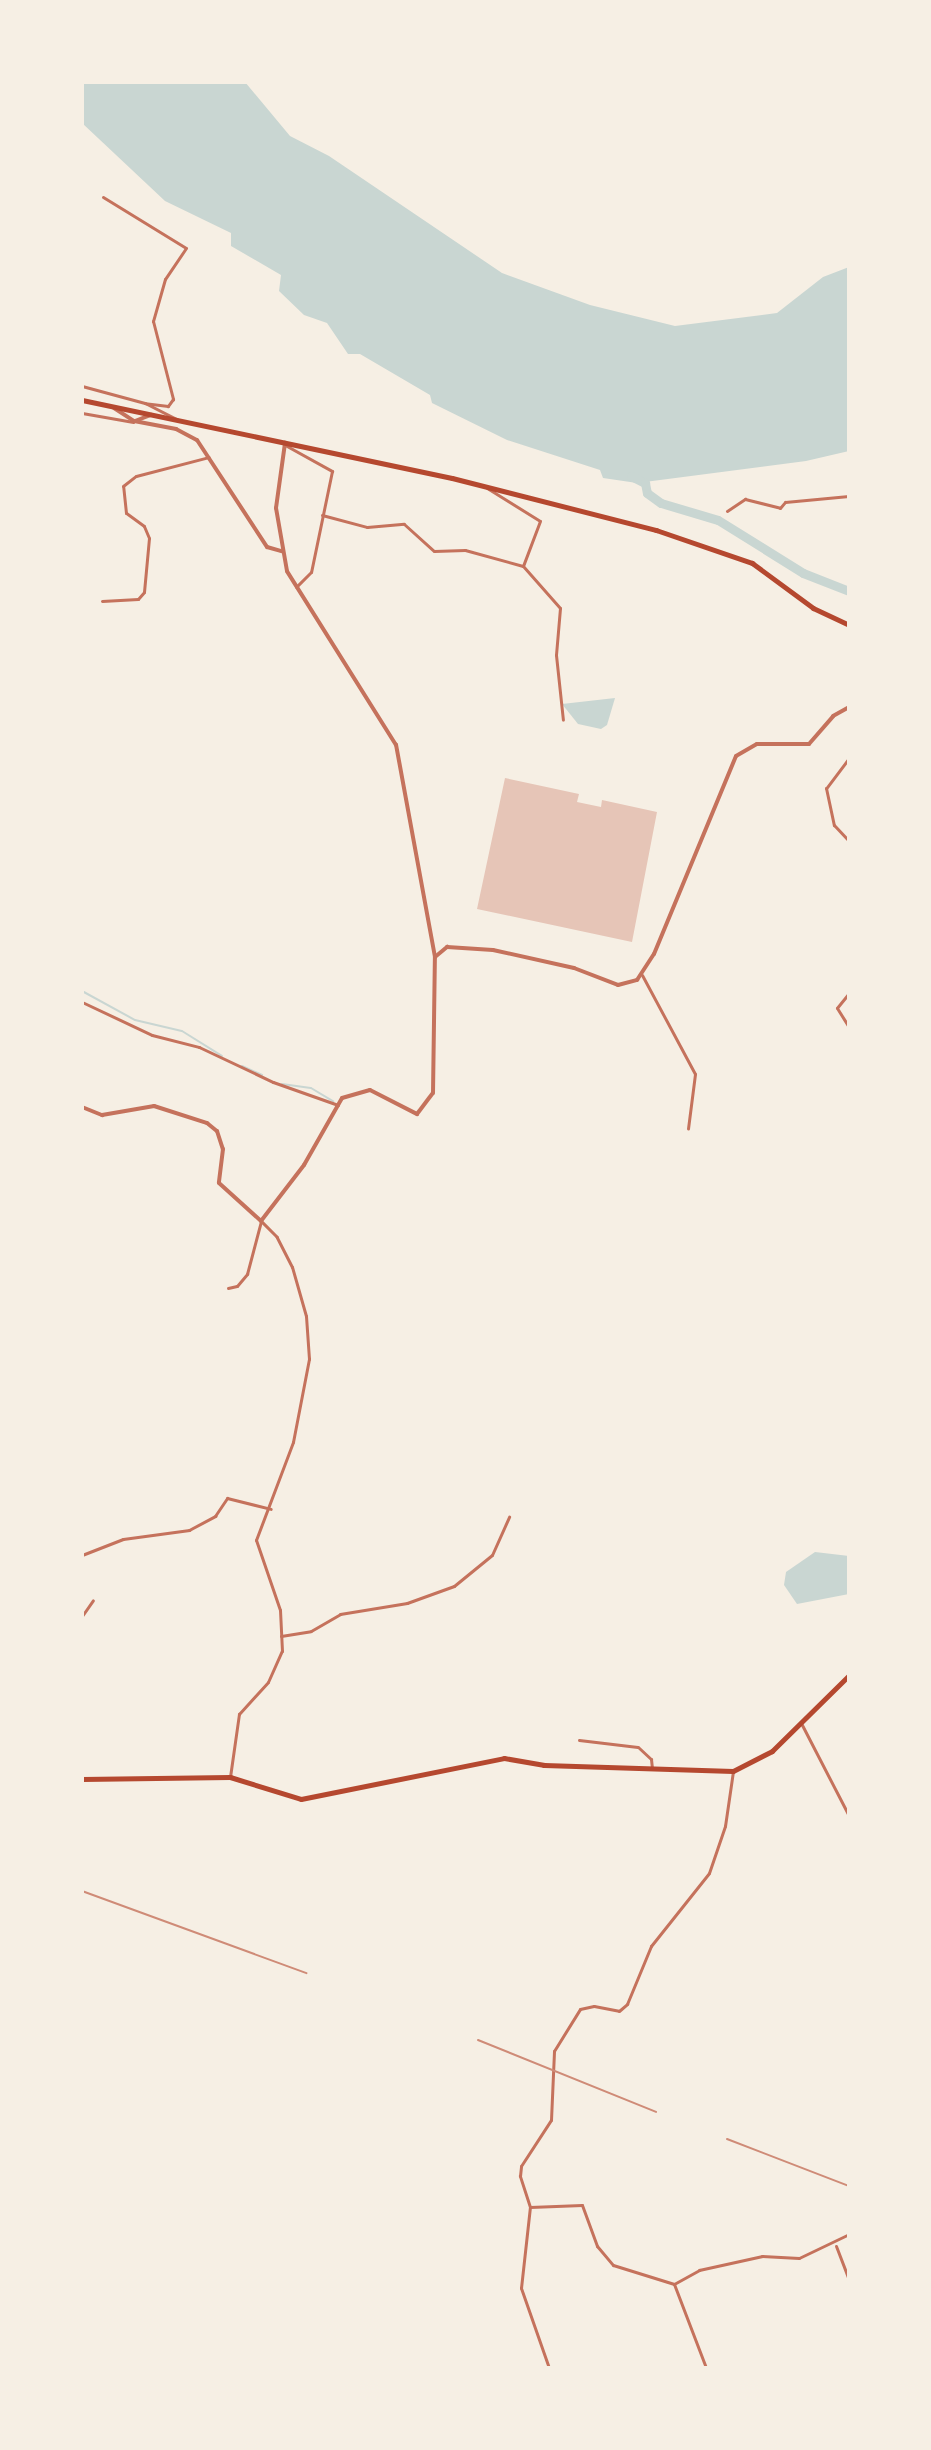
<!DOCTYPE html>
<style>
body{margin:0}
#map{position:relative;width:931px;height:2450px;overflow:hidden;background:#f6efe4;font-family:"Varela Round",sans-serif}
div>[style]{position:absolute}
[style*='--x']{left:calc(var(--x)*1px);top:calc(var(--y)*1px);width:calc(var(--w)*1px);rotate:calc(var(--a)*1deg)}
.water>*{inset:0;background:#c9d6d2}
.stream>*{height:2px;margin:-1px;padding:0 1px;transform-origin:1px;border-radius:1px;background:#c9d6d2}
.river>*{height:9px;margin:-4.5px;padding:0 4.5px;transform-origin:4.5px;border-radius:4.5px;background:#c9d6d2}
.building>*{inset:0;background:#e6c5b7}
.minor>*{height:3px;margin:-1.5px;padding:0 1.5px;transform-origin:1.5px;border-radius:1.5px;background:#c5725c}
.tertiary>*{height:4px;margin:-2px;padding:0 2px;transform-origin:2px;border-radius:2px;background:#c5725c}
.secondary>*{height:5px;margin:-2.5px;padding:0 2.5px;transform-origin:2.5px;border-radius:2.5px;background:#b5482f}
.trunk>*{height:5px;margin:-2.5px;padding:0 2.5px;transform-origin:2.5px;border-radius:2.5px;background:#b5482f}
.rail>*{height:2px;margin:-1px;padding:0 1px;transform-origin:1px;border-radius:1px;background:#cf8b77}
span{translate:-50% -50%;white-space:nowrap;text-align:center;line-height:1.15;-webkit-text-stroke:6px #f6efe4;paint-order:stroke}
.frame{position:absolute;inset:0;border:84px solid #f6efe4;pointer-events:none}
</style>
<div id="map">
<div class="water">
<div style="clip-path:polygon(82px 82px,245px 82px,290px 136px,329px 156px,502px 273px,590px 305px,675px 326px,777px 313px,823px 277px,849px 267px,849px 451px,806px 461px,637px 483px,603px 478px,600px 470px,507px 440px,432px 403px,430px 395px,360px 354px,348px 354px,327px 323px,304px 315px,279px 291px,281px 275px,231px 246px,231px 233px,165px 201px,82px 123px)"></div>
<div style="clip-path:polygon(615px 698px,607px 725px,601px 729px,578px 724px,562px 704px)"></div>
<div style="clip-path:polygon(815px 1552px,849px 1556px,849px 1594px,797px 1604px,784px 1585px,786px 1572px)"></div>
</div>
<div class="stream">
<div style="--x:82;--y:991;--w:60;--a:28.7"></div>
<div style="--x:135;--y:1020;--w:48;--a:13.2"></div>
<div style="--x:182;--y:1031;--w:47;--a:32"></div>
<div style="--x:242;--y:1066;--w:22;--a:24"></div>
<div style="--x:282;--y:1084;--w:29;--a:8"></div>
<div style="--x:311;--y:1088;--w:26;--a:31"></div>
</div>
<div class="river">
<div style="--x:631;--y:476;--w:16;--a:27"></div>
<div style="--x:645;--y:483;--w:10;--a:79"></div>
<div style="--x:647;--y:493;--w:17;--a:36"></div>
<div style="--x:661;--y:503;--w:59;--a:16.6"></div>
<div style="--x:718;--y:520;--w:100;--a:31.9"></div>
<div style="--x:803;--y:573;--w:49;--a:21.4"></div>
</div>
<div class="building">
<div style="clip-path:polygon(505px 778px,579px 794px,577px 802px,601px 807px,602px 800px,657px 812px,632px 942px,477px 909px)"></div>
</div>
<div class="minor">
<div style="--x:103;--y:197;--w:97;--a:31.6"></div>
<div style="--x:186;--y:248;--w:37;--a:124"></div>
<div style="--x:165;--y:279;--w:44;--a:105.9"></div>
<div style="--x:153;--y:321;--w:81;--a:75.6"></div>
<div style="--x:173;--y:399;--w:9;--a:126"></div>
<div style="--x:168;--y:406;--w:23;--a:-173"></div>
<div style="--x:145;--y:403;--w:37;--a:27"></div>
<div style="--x:82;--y:386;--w:65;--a:15.1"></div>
<div style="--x:82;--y:413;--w:52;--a:10"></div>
<div style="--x:285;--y:445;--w:54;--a:29"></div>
<div style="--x:332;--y:471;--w:103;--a:101.7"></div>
<div style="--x:311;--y:572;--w:21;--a:135"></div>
<div style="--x:487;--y:488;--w:62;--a:31.9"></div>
<div style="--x:540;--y:521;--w:48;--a:110.7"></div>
<div style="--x:727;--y:511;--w:22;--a:-34"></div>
<div style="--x:745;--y:499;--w:36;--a:14"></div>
<div style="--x:780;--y:508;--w:8;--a:-50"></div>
<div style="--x:785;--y:502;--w:64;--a:-5.4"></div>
<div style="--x:322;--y:515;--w:47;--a:14.9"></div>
<div style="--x:367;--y:527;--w:37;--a:-5"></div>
<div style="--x:404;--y:524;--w:40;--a:42"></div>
<div style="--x:434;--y:551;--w:31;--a:-2"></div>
<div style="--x:465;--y:550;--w:60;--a:15.4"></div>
<div style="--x:523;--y:566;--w:56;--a:48.6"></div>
<div style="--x:560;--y:608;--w:47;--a:94.9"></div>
<div style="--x:556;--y:655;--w:65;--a:83.9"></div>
<div style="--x:102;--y:601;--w:36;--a:-3"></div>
<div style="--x:138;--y:599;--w:9;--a:-49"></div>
<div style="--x:144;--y:592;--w:54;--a:-84.7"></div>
<div style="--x:149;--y:538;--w:13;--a:-113"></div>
<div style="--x:144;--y:526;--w:22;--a:-144"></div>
<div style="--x:126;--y:513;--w:27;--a:-96"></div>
<div style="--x:123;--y:486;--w:16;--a:-38"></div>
<div style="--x:136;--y:476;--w:75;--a:-14.6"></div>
<div style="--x:849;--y:758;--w:38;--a:127"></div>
<div style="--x:826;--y:788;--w:38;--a:78"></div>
<div style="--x:834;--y:825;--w:22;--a:47"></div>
<div style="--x:642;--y:975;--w:112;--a:61.8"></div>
<div style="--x:695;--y:1074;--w:55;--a:97.3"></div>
<div style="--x:849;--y:993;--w:19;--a:129"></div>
<div style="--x:837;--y:1008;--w:22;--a:58"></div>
<div style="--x:82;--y:1002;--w:77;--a:25.2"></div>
<div style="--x:152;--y:1035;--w:49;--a:14.3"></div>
<div style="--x:199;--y:1047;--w:82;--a:25.3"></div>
<div style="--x:273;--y:1082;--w:69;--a:19.5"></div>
<div style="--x:228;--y:1288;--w:9;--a:-13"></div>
<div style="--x:237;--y:1286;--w:16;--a:-50"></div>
<div style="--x:247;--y:1274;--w:55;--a:-75.2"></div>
<div style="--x:82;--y:1555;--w:44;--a:-21.3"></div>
<div style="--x:123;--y:1539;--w:67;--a:-7.8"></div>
<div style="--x:189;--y:1530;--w:30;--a:-28"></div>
<div style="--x:215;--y:1516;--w:22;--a:-56"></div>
<div style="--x:227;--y:1498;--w:45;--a:14"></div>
<div style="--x:82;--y:1616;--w:19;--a:-55"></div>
<div style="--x:281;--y:1636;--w:30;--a:-9"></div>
<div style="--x:311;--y:1631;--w:34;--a:-30"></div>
<div style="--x:340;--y:1614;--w:68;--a:-9.3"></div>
<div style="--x:407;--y:1603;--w:50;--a:-19.9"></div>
<div style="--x:454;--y:1586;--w:49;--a:-39.2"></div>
<div style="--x:492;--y:1555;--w:42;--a:-65.9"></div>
<div style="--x:801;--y:1723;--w:105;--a:62.7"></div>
<div style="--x:579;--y:1740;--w:59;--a:6.8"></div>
<div style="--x:638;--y:1747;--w:18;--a:43"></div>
<div style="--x:651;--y:1759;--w:10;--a:84"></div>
<div style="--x:230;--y:1777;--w:64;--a:-81.9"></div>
<div style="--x:239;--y:1714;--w:43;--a:-47.8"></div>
<div style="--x:268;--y:1682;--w:34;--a:-66"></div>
<div style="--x:282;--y:1651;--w:41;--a:-92.8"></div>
<div style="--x:280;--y:1610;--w:74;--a:-108.9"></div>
<div style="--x:256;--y:1540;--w:105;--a:-69.3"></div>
<div style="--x:293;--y:1442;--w:85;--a:-79.1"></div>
<div style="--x:309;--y:1359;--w:43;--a:-94"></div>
<div style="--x:306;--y:1316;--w:51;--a:-105.9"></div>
<div style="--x:292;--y:1267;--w:34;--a:-117"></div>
<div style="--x:277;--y:1237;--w:21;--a:-135"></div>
<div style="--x:530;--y:2207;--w:52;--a:-2.2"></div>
<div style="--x:582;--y:2205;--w:44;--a:69.9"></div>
<div style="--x:597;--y:2246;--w:25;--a:50"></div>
<div style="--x:613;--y:2265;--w:64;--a:17.3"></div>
<div style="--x:674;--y:2284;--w:29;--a:-29"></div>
<div style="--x:699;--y:2270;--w:65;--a:-12.5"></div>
<div style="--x:762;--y:2256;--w:37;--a:3"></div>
<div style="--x:799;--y:2258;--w:55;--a:-25.6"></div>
<div style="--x:836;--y:2246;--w:36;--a:69"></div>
<div style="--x:674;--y:2284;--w:90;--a:69.1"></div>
<div style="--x:549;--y:2368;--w:85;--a:-109.3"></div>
<div style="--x:521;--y:2288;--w:81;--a:-83.7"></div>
<div style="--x:530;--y:2207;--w:33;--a:-108"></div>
<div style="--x:520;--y:2176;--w:10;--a:-84"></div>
<div style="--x:521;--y:2166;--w:55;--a:-56.9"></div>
<div style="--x:551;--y:2120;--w:69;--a:-87.5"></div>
<div style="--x:554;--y:2051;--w:49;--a:-58.2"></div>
<div style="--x:580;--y:2009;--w:14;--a:-12"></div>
<div style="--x:594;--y:2006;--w:25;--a:11"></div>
<div style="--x:619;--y:2011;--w:11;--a:-41"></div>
<div style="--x:627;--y:2004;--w:63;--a:-67.5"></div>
<div style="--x:651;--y:1946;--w:93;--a:-51.5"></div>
<div style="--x:709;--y:1873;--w:50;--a:-71.2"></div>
<div style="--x:725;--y:1826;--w:56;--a:-81.7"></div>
</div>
<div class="tertiary">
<div style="--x:114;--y:408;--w:24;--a:33"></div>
<div style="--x:134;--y:421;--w:43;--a:10.8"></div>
<div style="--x:176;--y:429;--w:24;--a:28"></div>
<div style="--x:197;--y:440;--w:128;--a:56.8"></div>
<div style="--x:267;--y:547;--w:15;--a:16"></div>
<div style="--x:135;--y:421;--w:17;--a:-21"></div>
<div style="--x:435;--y:957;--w:16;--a:-40"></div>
<div style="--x:447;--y:947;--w:46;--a:3.7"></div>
<div style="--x:493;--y:950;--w:83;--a:12.5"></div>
<div style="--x:574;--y:968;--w:47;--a:21.1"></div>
<div style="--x:618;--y:985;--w:20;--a:-15"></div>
<div style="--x:637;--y:980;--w:31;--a:-57"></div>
<div style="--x:654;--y:954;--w:214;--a:-67.5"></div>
<div style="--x:736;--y:756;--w:24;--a:-30"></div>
<div style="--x:757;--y:744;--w:52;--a:0"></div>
<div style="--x:809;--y:744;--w:37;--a:-49"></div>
<div style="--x:833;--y:716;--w:18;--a:-29"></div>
<div style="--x:82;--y:1107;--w:22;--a:22"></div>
<div style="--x:102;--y:1115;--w:53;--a:-9.8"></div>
<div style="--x:154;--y:1106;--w:56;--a:17.8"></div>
<div style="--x:207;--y:1123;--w:13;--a:39"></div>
<div style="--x:217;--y:1131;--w:19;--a:72"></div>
<div style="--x:223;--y:1149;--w:34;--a:97"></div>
<div style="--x:219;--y:1183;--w:57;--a:42.1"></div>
<div style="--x:261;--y:1221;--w:71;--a:-52.5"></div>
<div style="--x:304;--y:1165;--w:77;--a:-60.4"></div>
<div style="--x:342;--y:1098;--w:29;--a:-16"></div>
<div style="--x:370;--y:1090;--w:53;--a:27.1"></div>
<div style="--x:417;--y:1114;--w:26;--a:-53"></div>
<div style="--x:433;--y:1093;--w:136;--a:-89.2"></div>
<div style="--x:435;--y:957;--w:216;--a:-100.4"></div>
<div style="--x:396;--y:745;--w:205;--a:-122.1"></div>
<div style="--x:287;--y:571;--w:64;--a:-99.9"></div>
<div style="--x:276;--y:508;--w:66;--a:-82.1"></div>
</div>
<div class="secondary">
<div style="--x:82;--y:1779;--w:148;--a:-0.8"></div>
<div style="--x:230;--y:1777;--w:74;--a:17.2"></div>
<div style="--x:301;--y:1799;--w:207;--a:-11.4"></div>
<div style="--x:504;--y:1758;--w:41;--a:9.9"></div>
<div style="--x:544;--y:1765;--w:189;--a:1.8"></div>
<div style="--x:733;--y:1771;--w:44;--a:-27.1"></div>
<div style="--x:772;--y:1751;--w:108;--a:-44.6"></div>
</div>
<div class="trunk">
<div style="--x:82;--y:400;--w:378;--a:11.9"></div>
<div style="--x:452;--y:478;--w:211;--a:14.3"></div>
<div style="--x:656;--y:530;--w:102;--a:19"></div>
<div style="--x:752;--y:563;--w:76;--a:36.4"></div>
<div style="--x:813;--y:608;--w:40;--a:25"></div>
</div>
<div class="rail">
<div style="--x:82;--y:1891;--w:239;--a:20.1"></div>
<div style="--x:478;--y:2040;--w:192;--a:22"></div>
<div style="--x:727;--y:2139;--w:131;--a:21.1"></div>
</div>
<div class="frame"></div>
</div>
